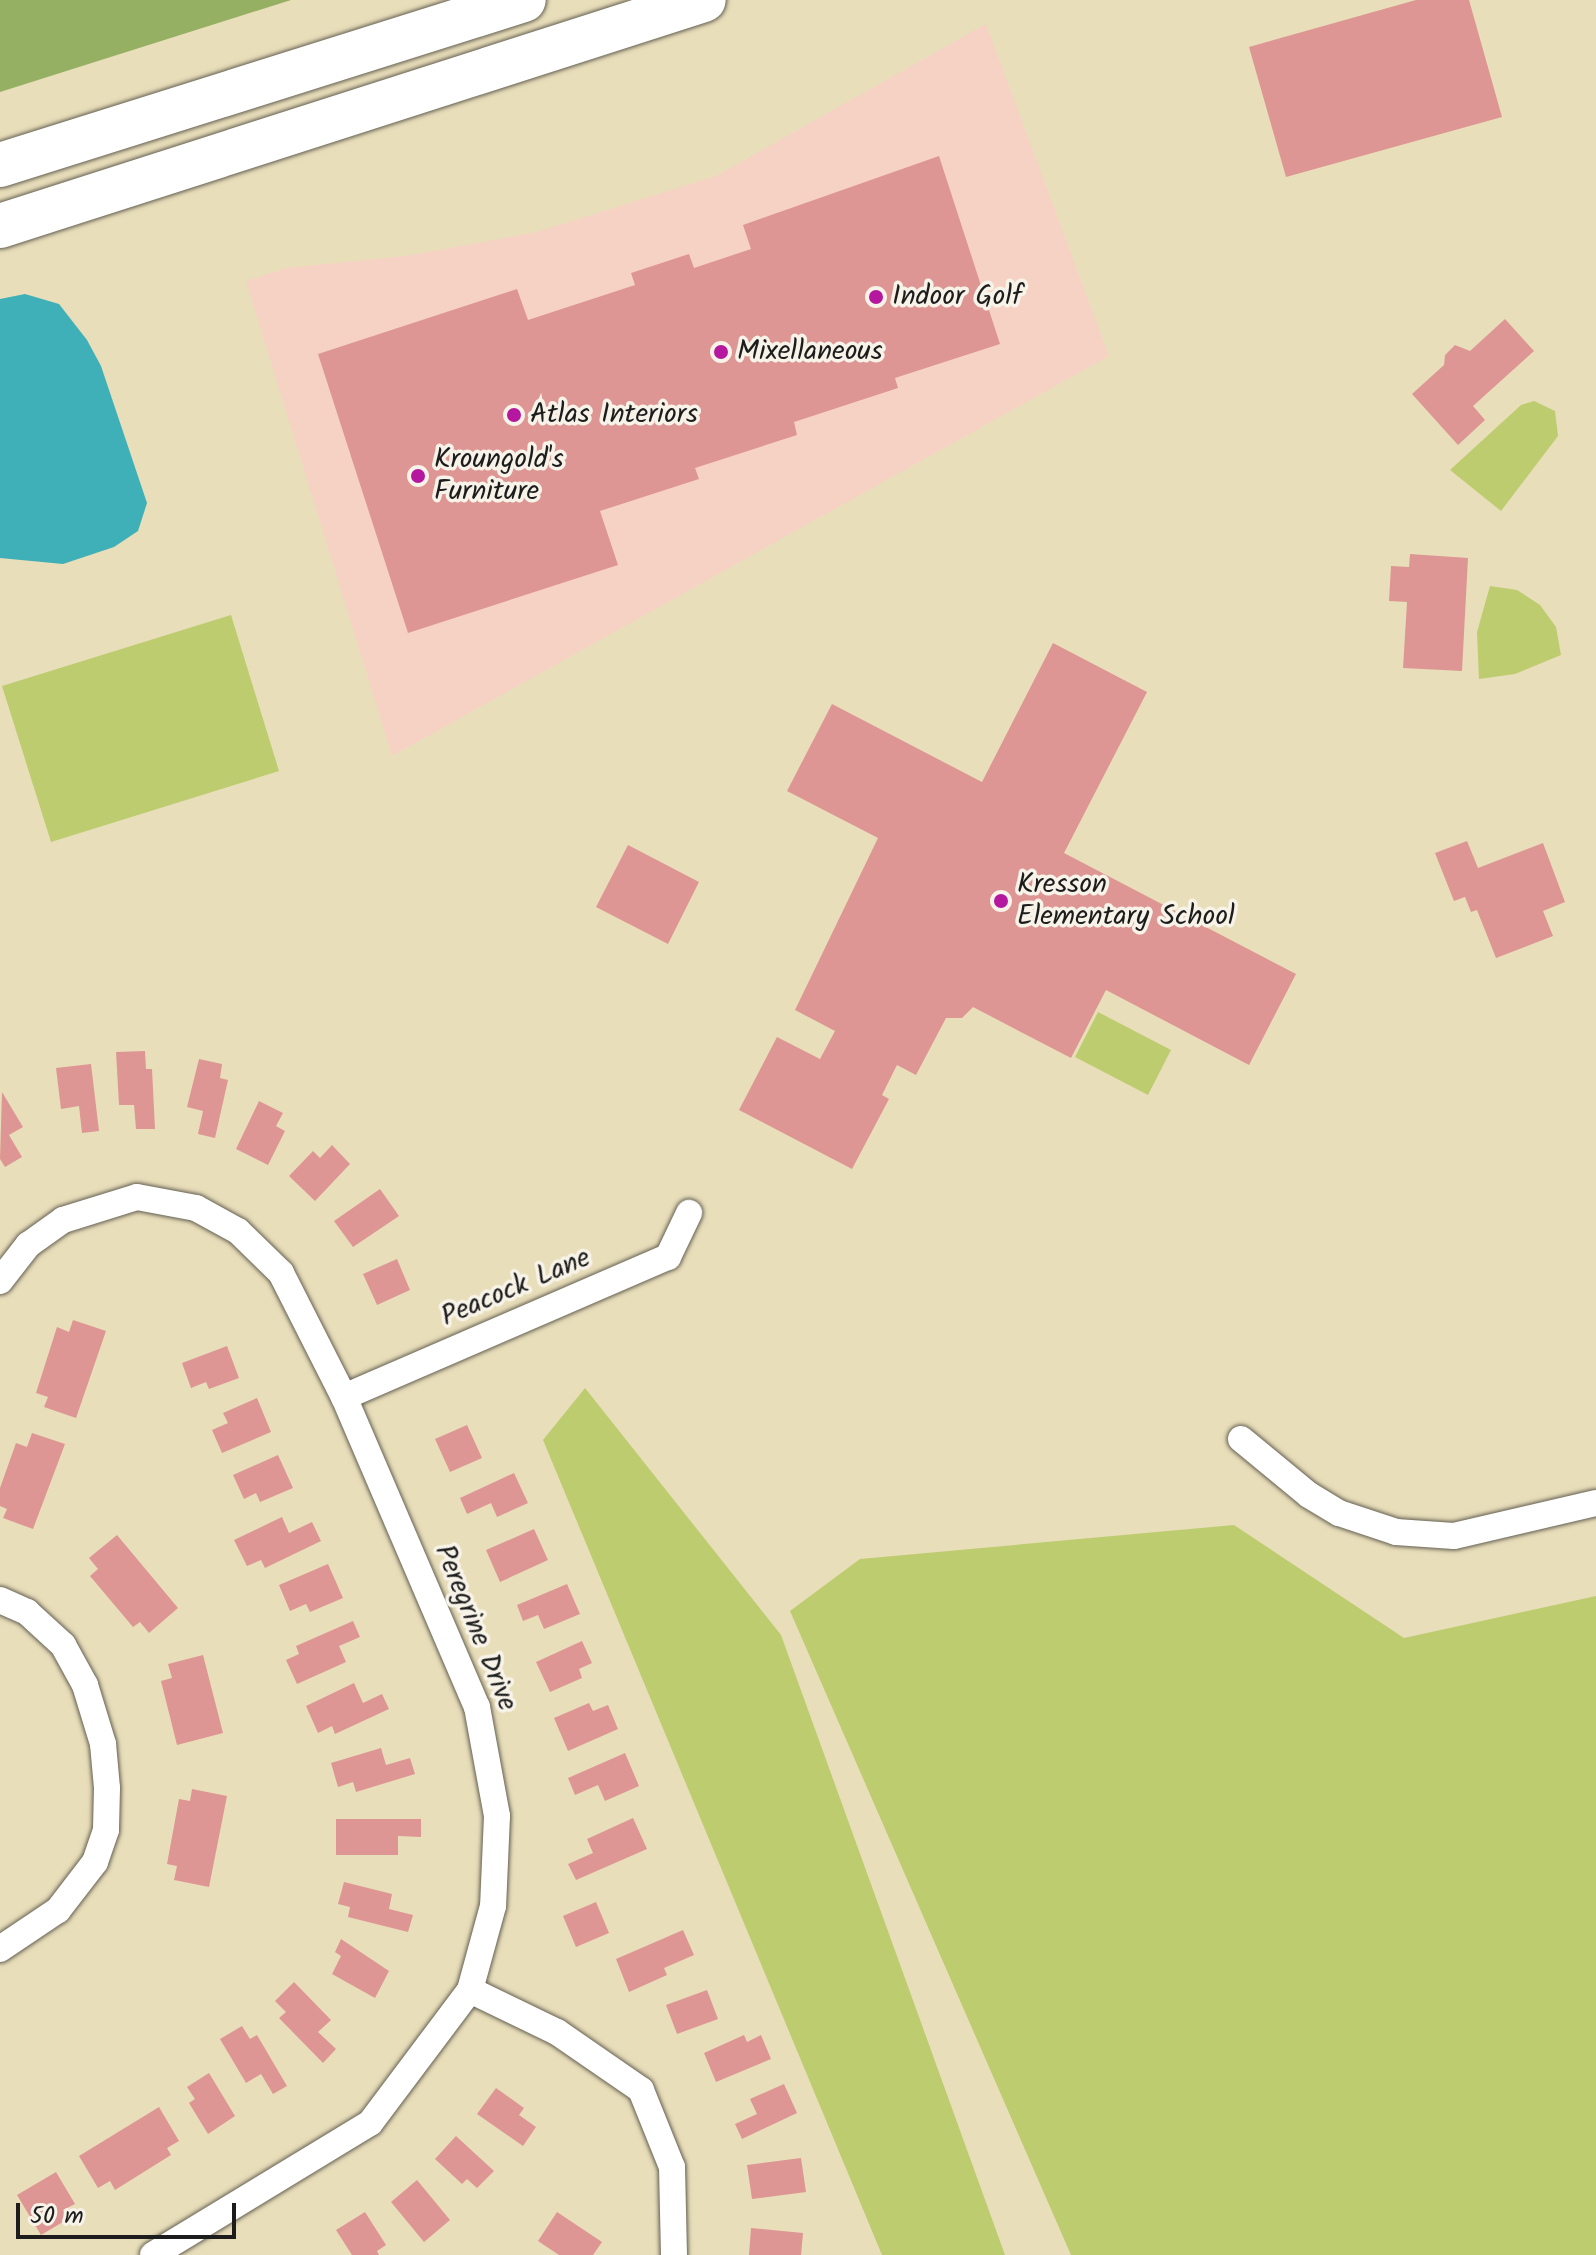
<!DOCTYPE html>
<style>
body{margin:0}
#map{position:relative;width:1596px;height:2255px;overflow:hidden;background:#e9deba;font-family:Kalam,sans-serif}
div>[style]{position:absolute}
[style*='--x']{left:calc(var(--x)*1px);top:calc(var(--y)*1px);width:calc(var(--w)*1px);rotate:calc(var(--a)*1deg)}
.built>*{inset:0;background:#f6d2c4}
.green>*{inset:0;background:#bccc6f}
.forest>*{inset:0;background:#95b062}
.water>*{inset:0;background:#3fb0b8}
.building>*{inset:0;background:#dd9694}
.roads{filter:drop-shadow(0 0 2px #646053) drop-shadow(0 0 2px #646053)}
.minor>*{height:26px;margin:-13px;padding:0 13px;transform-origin:13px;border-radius:13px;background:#fff}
.trunk>*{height:44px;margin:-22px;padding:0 22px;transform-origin:22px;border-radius:22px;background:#fff}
.dots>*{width:22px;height:22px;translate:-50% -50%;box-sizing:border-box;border:4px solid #f7f3e8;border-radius:50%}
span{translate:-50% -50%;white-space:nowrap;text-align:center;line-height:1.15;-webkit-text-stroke:7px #f7f3e8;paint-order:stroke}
.poi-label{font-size:28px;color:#1c1c1c}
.left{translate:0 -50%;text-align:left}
.street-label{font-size:28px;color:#1c1c1c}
.scale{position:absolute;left:16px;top:2203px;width:220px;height:36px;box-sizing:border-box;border:4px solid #1c1c1c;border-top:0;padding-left:10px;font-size:24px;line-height:28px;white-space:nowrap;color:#1c1c1c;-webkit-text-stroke:6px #f7f3e8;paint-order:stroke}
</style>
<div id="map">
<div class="built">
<div style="clip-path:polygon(986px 24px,1109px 356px,392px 756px,246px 281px,287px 268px,406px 256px,537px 232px,716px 176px)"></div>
</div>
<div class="green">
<div style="clip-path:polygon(1534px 401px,1555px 411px,1558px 436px,1501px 511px,1450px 470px,1521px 405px)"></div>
<div style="clip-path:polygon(1490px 586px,1517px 590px,1540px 605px,1556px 627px,1561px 655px,1515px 674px,1479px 679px,1477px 632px)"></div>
<div style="clip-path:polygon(231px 615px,279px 771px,51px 842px,2px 686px)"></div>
<div style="clip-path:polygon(1098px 1012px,1171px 1050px,1148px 1095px,1075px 1057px)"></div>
<div style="clip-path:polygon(585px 1388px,781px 1635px,1005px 2255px,882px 2255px,543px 1440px)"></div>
<div style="clip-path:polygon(1234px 1525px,1404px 1638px,1596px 1596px,1596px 2255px,1071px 2255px,790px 1611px,860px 1559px)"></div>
</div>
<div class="forest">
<div style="clip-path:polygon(0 0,291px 0,0 92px)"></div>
</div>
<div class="water">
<div style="clip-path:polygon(25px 294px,59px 304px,87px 340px,101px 366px,147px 503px,138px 531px,114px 547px,63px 564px,0 558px,0 299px)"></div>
</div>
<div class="building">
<div style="clip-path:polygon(1416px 0,1469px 0,1502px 117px,1286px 177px,1249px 47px)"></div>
<div style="clip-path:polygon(939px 156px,1000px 344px,895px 378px,898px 388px,794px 422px,797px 435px,695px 468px,699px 479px,600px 511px,618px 565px,408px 633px,318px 354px,517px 289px,528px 320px,635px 285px,631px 273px,689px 254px,694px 268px,751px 249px,743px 225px)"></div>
<div style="clip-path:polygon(1505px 319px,1534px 351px,1473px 406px,1485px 420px,1458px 445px,1412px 394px,1444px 365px,1445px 355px,1455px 345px,1470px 351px)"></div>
<div style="clip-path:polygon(1410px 554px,1468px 558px,1462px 671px,1403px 668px,1407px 602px,1389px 601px,1391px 566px,1409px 567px)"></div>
<div style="clip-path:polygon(1053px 643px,1147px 692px,1064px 853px,1296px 974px,1249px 1065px,1106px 990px,1071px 1058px,973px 1007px,962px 1018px,946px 1018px,916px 1075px,897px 1065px,882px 1095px,889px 1099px,852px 1169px,739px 1110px,777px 1037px,820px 1059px,835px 1031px,795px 1010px,878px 838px,787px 791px,832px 704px,982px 782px)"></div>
<div style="clip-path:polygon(1467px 841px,1478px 868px,1543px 843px,1565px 902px,1543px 911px,1553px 936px,1496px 958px,1477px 910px,1471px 912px,1465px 897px,1454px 901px,1435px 853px)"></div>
<div style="clip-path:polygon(628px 845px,699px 882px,668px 944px,596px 907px)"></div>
<div style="clip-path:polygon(145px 1051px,146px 1069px,152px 1069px,155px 1129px,136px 1129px,134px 1105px,119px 1105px,116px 1052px)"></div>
<div style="clip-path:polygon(199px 1059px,222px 1064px,220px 1078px,228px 1080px,215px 1138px,198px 1134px,203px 1111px,187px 1107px)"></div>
<div style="clip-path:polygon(91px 1064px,99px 1131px,82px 1133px,79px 1106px,61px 1109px,56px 1068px)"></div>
<div style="clip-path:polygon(2px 1092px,23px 1127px,9px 1135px,22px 1157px,5px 1167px,0 1159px)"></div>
<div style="clip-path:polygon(259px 1101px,283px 1113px,276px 1126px,285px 1131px,268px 1165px,236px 1149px)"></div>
<div style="clip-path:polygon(332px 1145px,350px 1164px,315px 1201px,289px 1176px,313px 1151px,320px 1158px)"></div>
<div style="clip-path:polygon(380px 1189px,399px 1216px,353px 1247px,334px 1221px)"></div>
<div style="clip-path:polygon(397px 1259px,410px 1290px,377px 1305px,363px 1274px)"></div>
<div style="clip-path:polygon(73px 1320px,106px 1331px,76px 1418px,44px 1407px,48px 1397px,36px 1393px,57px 1327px,69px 1332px)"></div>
<div style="clip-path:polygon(227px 1346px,239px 1378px,209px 1389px,206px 1382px,191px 1388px,182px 1363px)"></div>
<div style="clip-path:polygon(257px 1398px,271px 1432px,222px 1453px,212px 1430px,228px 1423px,223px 1413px)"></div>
<div style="clip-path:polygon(467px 1425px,482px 1458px,450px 1472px,435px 1439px)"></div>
<div style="clip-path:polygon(32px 1433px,65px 1444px,33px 1529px,3px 1518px,7px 1509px,0 1506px,0 1488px,16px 1443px,27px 1447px)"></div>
<div style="clip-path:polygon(278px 1455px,293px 1488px,260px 1502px,256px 1493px,244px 1499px,233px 1475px)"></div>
<div style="clip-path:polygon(514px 1473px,528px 1503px,497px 1517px,491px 1503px,467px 1514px,460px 1498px)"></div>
<div style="clip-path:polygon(282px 1517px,289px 1533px,312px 1522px,321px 1541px,265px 1568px,261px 1560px,247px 1566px,234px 1540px)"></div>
<div style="clip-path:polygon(534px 1529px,548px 1560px,500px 1582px,486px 1550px)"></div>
<div style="clip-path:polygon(117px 1535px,178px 1608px,149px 1633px,140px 1622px,133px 1627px,90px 1576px,98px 1569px,89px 1558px)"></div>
<div style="clip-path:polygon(328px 1564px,343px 1598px,310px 1612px,306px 1604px,290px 1611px,279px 1585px)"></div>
<div style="clip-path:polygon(567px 1584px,580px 1614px,544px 1629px,538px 1615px,523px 1621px,517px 1605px)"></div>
<div style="clip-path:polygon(353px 1621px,360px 1637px,339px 1646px,346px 1662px,297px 1684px,286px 1660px,299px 1654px,296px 1646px)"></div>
<div style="clip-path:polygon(582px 1641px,592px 1663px,579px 1669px,582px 1678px,550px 1692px,536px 1662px)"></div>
<div style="clip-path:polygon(203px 1655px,223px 1733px,177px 1745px,161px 1681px,172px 1678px,168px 1664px)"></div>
<div style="clip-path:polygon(354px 1683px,363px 1703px,382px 1694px,389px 1709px,335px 1734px,332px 1726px,318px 1733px,306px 1706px)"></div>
<div style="clip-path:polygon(589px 1703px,593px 1711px,608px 1705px,618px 1729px,568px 1751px,554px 1718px)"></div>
<div style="clip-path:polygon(381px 1748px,386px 1765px,410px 1758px,415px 1774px,356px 1792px,353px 1782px,338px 1787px,331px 1763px)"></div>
<div style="clip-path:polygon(625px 1753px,639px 1786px,605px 1801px,598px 1785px,575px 1795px,568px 1778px)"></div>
<div style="clip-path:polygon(192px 1789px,227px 1796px,209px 1887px,174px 1880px,177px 1866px,167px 1864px,179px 1799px,190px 1801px)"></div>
<div style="clip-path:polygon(633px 1818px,647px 1849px,576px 1880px,568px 1864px,593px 1853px,587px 1839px)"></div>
<div style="clip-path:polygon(336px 1819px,421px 1819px,421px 1837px,398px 1836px,398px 1855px,336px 1855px)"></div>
<div style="clip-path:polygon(344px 1882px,392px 1894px,389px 1909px,413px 1915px,408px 1932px,348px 1917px,350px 1907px,338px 1904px)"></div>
<div style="clip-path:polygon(596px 1902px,609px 1933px,576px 1947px,563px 1916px)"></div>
<div style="clip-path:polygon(683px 1930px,694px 1955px,664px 1968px,667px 1975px,629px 1992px,616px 1959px)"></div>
<div style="clip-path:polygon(341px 1939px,389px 1971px,375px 1998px,332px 1974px,341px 1956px,335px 1952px)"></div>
<div style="clip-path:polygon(294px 1982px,331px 2020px,318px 2032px,336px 2049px,323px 2063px,279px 2018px,286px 2012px,275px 2001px)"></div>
<div style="clip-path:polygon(707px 1990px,718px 2019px,677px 2034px,666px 2005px)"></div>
<div style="clip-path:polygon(242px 2026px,250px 2039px,257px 2035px,287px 2086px,273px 2094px,261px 2074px,246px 2083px,220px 2039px)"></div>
<div style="clip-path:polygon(744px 2035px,747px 2042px,761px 2035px,771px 2059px,716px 2082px,704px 2053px)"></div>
<div style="clip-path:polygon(209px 2073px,235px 2116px,208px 2134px,189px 2103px,195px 2099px,187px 2087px)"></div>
<div style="clip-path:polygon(784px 2084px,797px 2113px,742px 2139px,735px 2124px,757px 2114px,750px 2099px)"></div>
<div style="clip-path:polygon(496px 2088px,524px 2108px,519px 2115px,536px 2127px,523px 2146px,477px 2114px)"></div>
<div style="clip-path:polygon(159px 2107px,179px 2141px,167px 2148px,171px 2155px,115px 2190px,110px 2181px,98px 2188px,79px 2156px)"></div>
<div style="clip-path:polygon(456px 2136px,494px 2171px,477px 2188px,467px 2179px,462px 2184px,435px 2159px)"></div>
<div style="clip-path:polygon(801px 2158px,806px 2192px,752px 2199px,747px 2165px)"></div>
<div style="clip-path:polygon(56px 2172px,75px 2204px,63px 2210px,68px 2219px,41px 2235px,17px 2195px)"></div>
<div style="clip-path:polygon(417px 2180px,450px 2220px,424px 2242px,391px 2202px)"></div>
<div style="clip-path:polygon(365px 2212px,386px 2245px,377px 2251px,379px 2255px,352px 2255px,336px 2230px)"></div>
<div style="clip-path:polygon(557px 2212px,602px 2242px,593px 2255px,559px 2255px,538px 2241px)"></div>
<div style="clip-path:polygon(751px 2228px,803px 2233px,801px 2255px,749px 2255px)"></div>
</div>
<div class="roads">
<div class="minor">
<div style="--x:0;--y:1281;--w:46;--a:-52.1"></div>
<div style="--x:28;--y:1245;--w:43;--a:-35.5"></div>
<div style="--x:63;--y:1220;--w:77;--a:-17.3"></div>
<div style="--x:137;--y:1197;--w:60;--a:10.6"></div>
<div style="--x:196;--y:1208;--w:48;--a:28.7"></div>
<div style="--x:238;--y:1231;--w:60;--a:44.3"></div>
<div style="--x:281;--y:1273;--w:139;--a:63.1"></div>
<div style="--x:344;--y:1397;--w:337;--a:66.8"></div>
<div style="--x:477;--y:1707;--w:111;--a:79.6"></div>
<div style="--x:497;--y:1816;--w:90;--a:92.5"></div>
<div style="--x:493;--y:1906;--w:87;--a:105.3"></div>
<div style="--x:470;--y:1990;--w:166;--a:126.9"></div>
<div style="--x:370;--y:2123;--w:254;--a:148.7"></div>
<div style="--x:344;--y:1397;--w:353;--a:-23.4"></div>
<div style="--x:668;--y:1257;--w:49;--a:-64.5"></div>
<div style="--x:1241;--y:1439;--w:88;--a:39.5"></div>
<div style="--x:1309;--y:1495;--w:35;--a:31"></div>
<div style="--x:1339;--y:1513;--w:60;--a:18.4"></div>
<div style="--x:1396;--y:1532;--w:58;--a:3.9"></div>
<div style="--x:1454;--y:1536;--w:146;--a:-13.1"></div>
<div style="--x:0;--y:1600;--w:30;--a:24"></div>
<div style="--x:27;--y:1612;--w:49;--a:42.5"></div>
<div style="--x:63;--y:1645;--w:46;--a:61.2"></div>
<div style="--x:85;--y:1685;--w:62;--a:73"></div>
<div style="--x:103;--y:1744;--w:44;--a:84.8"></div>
<div style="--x:107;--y:1788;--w:42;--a:91.4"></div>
<div style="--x:106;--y:1830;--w:34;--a:109"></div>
<div style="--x:95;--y:1862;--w:61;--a:127.6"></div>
<div style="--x:58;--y:1910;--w:70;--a:146.1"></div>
<div style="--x:470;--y:1990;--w:97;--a:25.8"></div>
<div style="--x:557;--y:2032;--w:102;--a:34.6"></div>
<div style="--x:641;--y:2090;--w:83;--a:68.1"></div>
<div style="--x:672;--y:2167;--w:88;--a:88.7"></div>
</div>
<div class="trunk">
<div style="--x:0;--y:165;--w:549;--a:-17.48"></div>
<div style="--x:0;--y:226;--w:739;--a:-17.8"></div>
</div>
</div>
<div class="dots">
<div style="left:876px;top:297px;background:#b5179e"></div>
<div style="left:721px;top:352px;background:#b5179e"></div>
<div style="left:514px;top:415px;background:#b5179e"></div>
<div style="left:418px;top:476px;background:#b5179e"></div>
<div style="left:1001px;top:901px;background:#b5179e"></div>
</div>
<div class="poi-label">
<span class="left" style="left:892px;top:297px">Indoor Golf</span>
<span class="left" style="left:737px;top:352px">Mixellaneous</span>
<span class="left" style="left:530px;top:415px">Atlas Interiors</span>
<span class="left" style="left:434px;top:476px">Kroungold's<br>Furniture</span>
<span class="left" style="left:1017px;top:901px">Kresson<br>Elementary School</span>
</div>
<div class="street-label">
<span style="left:516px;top:1288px;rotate:-23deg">Peacock Lane</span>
<span style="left:475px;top:1628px;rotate:68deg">Peregrine Drive</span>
</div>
<div class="scale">50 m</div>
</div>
